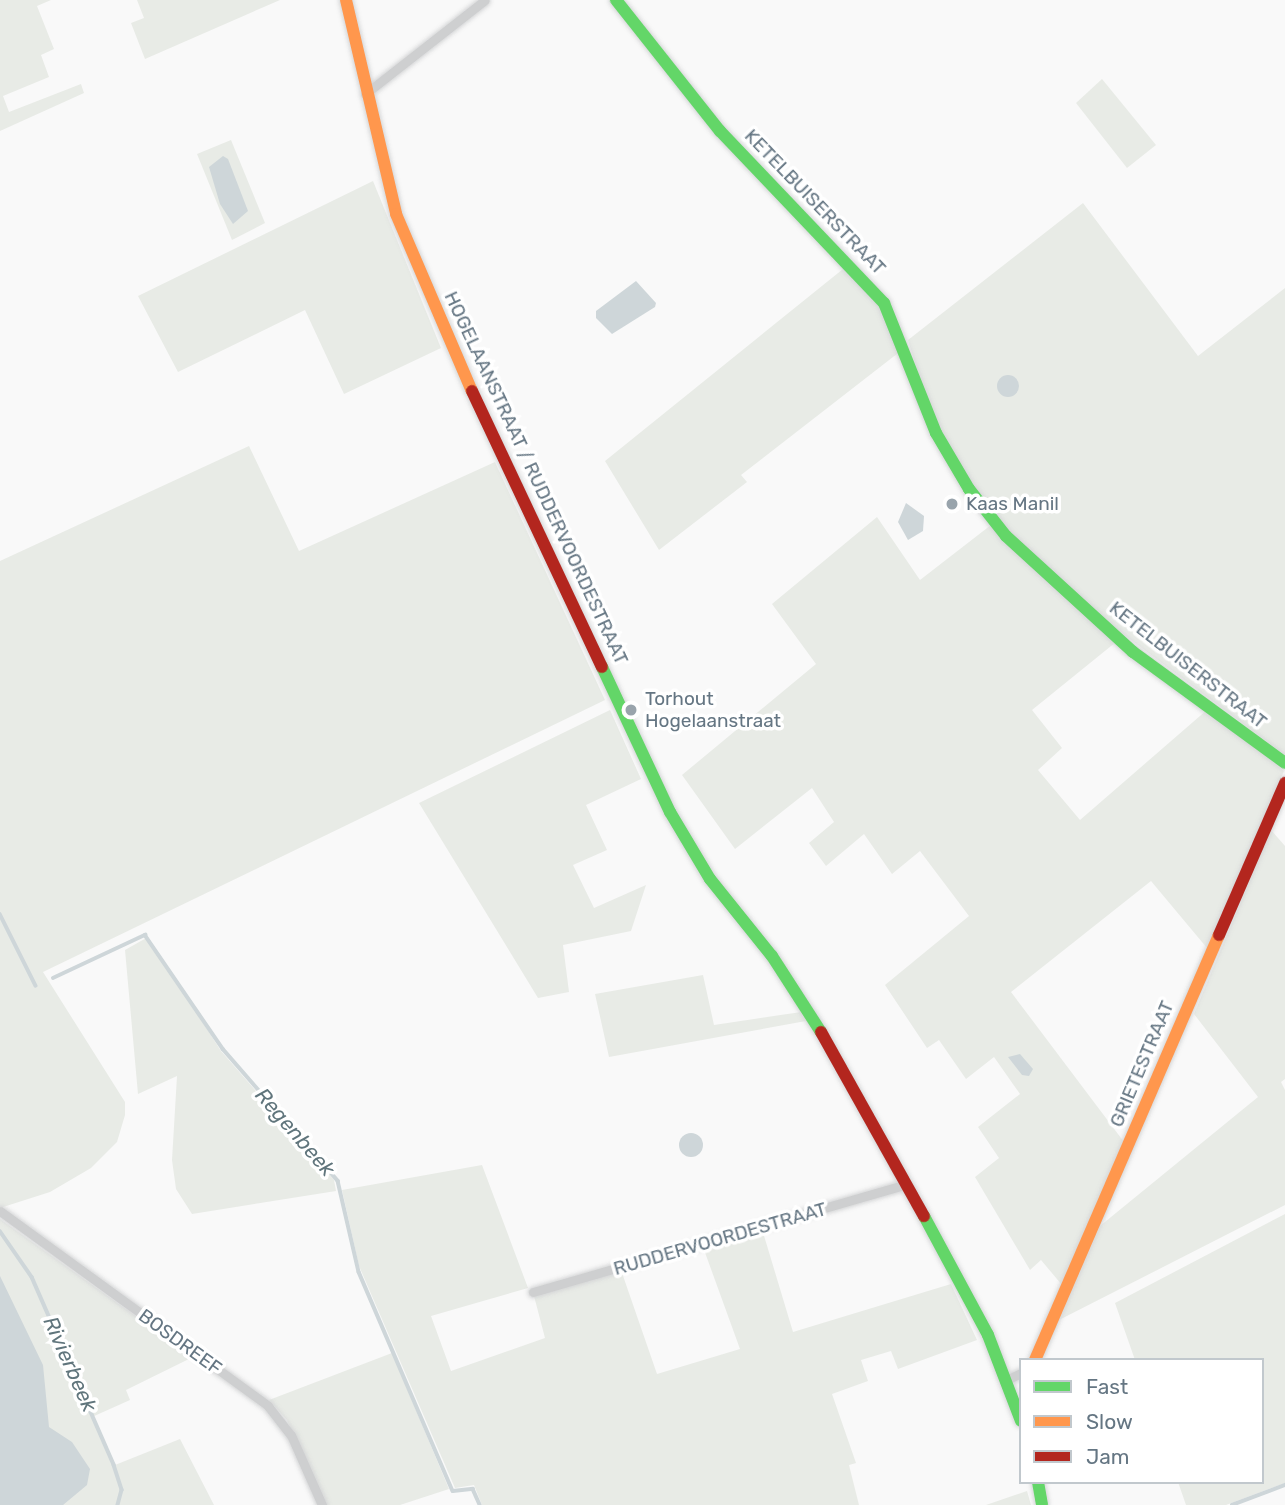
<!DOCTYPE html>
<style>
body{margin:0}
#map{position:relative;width:1285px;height:1505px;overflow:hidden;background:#f9f9f9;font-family:Rubik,sans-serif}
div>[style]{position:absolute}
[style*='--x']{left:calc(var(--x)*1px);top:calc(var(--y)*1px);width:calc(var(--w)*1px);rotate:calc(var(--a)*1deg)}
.green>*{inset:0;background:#e8ebe6}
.water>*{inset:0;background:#ced6d9}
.round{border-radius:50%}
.stream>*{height:3.5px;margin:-1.75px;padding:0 1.75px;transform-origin:1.75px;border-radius:1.75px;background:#ced6d9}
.roads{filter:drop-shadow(0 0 2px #d5d6d7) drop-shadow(0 0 2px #d5d6d7)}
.street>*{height:9px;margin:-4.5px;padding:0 4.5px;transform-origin:4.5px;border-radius:4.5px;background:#cecfd0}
.fast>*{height:12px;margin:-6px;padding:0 6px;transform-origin:6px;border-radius:6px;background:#63d668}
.slow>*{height:12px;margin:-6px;padding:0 6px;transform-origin:6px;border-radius:6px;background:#ff974d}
.jam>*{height:12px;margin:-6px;padding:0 6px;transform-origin:6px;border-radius:6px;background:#b3261e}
.dots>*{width:19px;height:19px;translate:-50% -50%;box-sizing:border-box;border:4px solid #fff;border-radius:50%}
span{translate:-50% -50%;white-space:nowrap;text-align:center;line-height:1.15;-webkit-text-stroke:7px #fff;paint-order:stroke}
.street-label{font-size:19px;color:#657683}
.poi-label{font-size:19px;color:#657683}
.left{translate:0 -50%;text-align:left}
.water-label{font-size:21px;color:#60757c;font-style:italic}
.legend{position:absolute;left:1019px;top:1358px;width:245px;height:126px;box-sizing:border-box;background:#fff;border:2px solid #c1c8cd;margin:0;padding:9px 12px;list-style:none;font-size:21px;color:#657683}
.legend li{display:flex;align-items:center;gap:14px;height:35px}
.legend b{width:35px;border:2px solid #c1c8cd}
</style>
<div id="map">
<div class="green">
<div style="clip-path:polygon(0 0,51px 0,37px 6px,54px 49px,41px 55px,49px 77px,3px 96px,9px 112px,81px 84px,84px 93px,0 131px)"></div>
<div style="clip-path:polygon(137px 0,280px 0,145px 59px,131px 23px,144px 18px)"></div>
<div style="clip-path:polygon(1102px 79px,1156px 145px,1127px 168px,1076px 103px)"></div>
<div style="clip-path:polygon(231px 140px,265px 223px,232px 240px,197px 154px)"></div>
<div style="clip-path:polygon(373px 181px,441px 348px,344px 394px,305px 310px,178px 372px,138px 296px)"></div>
<div style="clip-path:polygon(1083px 203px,1198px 356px,1285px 288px,1285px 755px,1087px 607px,996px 519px,942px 438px,923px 389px,908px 340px)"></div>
<div style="clip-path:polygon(848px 265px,869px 288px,902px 350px,741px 475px,747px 482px,659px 550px,605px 461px)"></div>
<div style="clip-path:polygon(249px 446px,299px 551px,495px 462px,605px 700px,43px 972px,125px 1102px,125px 1115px,117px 1142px,91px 1168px,50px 1192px,0 1208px,0 561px)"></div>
<div style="clip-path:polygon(877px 517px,920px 580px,991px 525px,1116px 642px,1032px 710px,1062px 748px,1038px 770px,1080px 820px,1208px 709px,1284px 771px,1207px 948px,1151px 881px,1011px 992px,1124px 1142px,1062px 1285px,1041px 1260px,1030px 1270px,975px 1177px,999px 1158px,978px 1127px,1020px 1094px,994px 1057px,966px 1079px,939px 1040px,927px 1048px,885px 985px,969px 916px,920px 851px,892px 874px,864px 834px,826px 866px,809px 843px,834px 822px,812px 788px,735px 849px,682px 775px,816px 664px,772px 604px)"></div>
<div style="clip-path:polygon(610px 710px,641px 779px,586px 805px,607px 850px,573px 865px,594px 908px,646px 885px,631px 931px,563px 945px,569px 992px,538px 998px,419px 803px)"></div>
<div style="clip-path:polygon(1271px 830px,1285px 846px,1285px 1079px,1281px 1082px,1285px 1090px,1285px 1205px,1059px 1320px,1100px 1226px,1258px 1097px,1194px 1014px)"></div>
<div style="clip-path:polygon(148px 937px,221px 1051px,334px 1180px,336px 1191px,192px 1214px,176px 1189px,172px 1160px,177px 1076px,138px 1094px,125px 950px)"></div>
<div style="clip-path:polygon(703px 975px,714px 1025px,801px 1012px,806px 1021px,609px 1057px,595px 994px)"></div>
<div style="clip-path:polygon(482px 1165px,528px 1288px,431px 1316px,451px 1371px,545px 1338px,534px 1296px,621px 1270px,657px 1374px,740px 1349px,703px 1247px,762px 1229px,793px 1332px,951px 1284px,977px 1340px,898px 1369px,891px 1351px,861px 1360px,868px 1381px,832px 1394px,856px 1463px,849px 1465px,859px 1505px,482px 1505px,474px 1485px,455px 1488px,359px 1266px,342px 1190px)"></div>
<div style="clip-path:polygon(1285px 1214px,1285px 1483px,1226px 1505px,1186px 1505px,1178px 1482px,1262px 1482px,1262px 1360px,1135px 1360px,1115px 1303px)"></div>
<div style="clip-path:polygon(0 1219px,193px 1357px,126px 1390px,130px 1400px,92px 1417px,115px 1465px,180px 1439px,214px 1505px,0 1505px)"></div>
<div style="clip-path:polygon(392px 1353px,449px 1489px,400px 1505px,326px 1505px,287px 1420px,269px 1400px)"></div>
<div style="clip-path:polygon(1027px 1491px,1031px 1505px,986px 1505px)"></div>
</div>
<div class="water">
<div style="clip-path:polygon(223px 156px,228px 159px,248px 211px,233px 224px,220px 204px,209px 167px)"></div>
<div style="clip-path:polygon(636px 281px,656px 303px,655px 307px,612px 334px,596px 318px,596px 311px)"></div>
<div class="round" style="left:997px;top:375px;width:22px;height:22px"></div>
<div style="clip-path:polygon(906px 503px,924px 516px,923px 531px,908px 540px,898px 522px)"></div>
<div style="clip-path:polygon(1020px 1054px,1033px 1069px,1029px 1076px,1022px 1075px,1008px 1057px)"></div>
<div class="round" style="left:679px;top:1133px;width:24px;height:24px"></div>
<div style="clip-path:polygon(0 1276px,43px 1365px,49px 1427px,72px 1442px,90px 1469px,87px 1485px,63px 1505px,0 1505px)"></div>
</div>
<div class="stream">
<div style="--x:0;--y:914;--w:80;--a:63.4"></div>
<div style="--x:53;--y:978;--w:102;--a:-25.1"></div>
<div style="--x:145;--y:935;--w:138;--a:55.6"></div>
<div style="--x:223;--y:1049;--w:175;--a:48.9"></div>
<div style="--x:338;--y:1181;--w:93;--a:77"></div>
<div style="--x:359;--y:1272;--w:238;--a:66.8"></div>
<div style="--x:453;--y:1491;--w:20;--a:-6"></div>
<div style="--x:473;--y:1489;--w:17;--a:66"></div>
<div style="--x:0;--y:1231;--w:56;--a:55.2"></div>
<div style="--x:32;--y:1277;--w:205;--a:66.4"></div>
<div style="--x:114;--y:1465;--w:26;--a:72"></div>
<div style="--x:122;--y:1490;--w:16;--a:105"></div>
<div style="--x:1232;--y:1505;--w:57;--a:-20.7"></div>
</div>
<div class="roads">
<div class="street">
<div style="--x:365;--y:94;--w:152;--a:-38.1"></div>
<div style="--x:0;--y:1211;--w:331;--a:36"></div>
<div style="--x:268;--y:1406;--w:37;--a:52"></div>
<div style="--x:291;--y:1435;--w:77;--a:66.1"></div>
<div style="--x:533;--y:1292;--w:389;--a:-16.1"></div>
<div style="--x:1006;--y:1380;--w:17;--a:-25"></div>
</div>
<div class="fast">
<div style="--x:616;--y:0;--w:167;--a:51.6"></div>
<div style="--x:720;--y:131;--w:238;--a:46.4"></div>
<div style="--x:884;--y:303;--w:140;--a:68.2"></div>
<div style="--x:936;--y:433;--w:65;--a:59.5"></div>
<div style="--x:969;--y:489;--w:60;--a:51.8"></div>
<div style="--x:1006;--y:536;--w:172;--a:42.4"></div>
<div style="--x:1133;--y:652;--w:188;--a:36.1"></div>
<div style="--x:602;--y:667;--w:160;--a:64.9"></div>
<div style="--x:670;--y:812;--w:78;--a:59.2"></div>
<div style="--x:710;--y:879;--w:99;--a:51.2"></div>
<div style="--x:772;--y:956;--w:90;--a:57.2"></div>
<div style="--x:924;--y:1216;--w:135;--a:61.7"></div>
<div style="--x:988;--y:1335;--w:92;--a:69"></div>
<div style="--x:1038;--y:1482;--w:23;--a:80"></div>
</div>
<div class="slow">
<div style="--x:346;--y:0;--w:220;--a:76.8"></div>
<div style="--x:396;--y:214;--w:193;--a:66.8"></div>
<div style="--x:1035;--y:1360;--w:463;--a:-66.6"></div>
</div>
<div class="jam">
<div style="--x:472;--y:391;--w:305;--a:64.8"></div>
<div style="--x:1219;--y:935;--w:166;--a:-66.5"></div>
<div style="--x:821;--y:1032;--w:211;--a:60.8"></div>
</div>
</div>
<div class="dots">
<div style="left:952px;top:504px;background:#99a4ac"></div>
<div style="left:631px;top:710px;background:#99a4ac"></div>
</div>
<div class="street-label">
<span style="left:815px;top:202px;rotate:46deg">KETELBUISERSTRAAT</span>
<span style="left:536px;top:478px;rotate:65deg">HOGELAANSTRAAT / RUDDERVOORDESTRAAT</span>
<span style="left:1188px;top:665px;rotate:38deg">KETELBUISERSTRAAT</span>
<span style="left:1142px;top:1064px;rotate:-67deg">GRIETESTRAAT</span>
<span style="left:720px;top:1239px;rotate:-16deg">RUDDERVOORDESTRAAT</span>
<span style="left:180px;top:1342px;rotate:36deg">BOSDREEF</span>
</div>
<div class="poi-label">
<span class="left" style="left:966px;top:504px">Kaas Manil</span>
<span class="left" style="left:645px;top:710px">Torhout<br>Hogelaanstraat</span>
</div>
<div class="water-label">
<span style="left:295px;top:1132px;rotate:49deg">Regenbeek</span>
<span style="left:70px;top:1364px;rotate:66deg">Rivierbeek</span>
</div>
<ul class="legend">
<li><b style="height:9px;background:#63d668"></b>Fast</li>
<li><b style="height:9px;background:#ff974d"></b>Slow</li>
<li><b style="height:9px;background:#b3261e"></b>Jam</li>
</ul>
</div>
